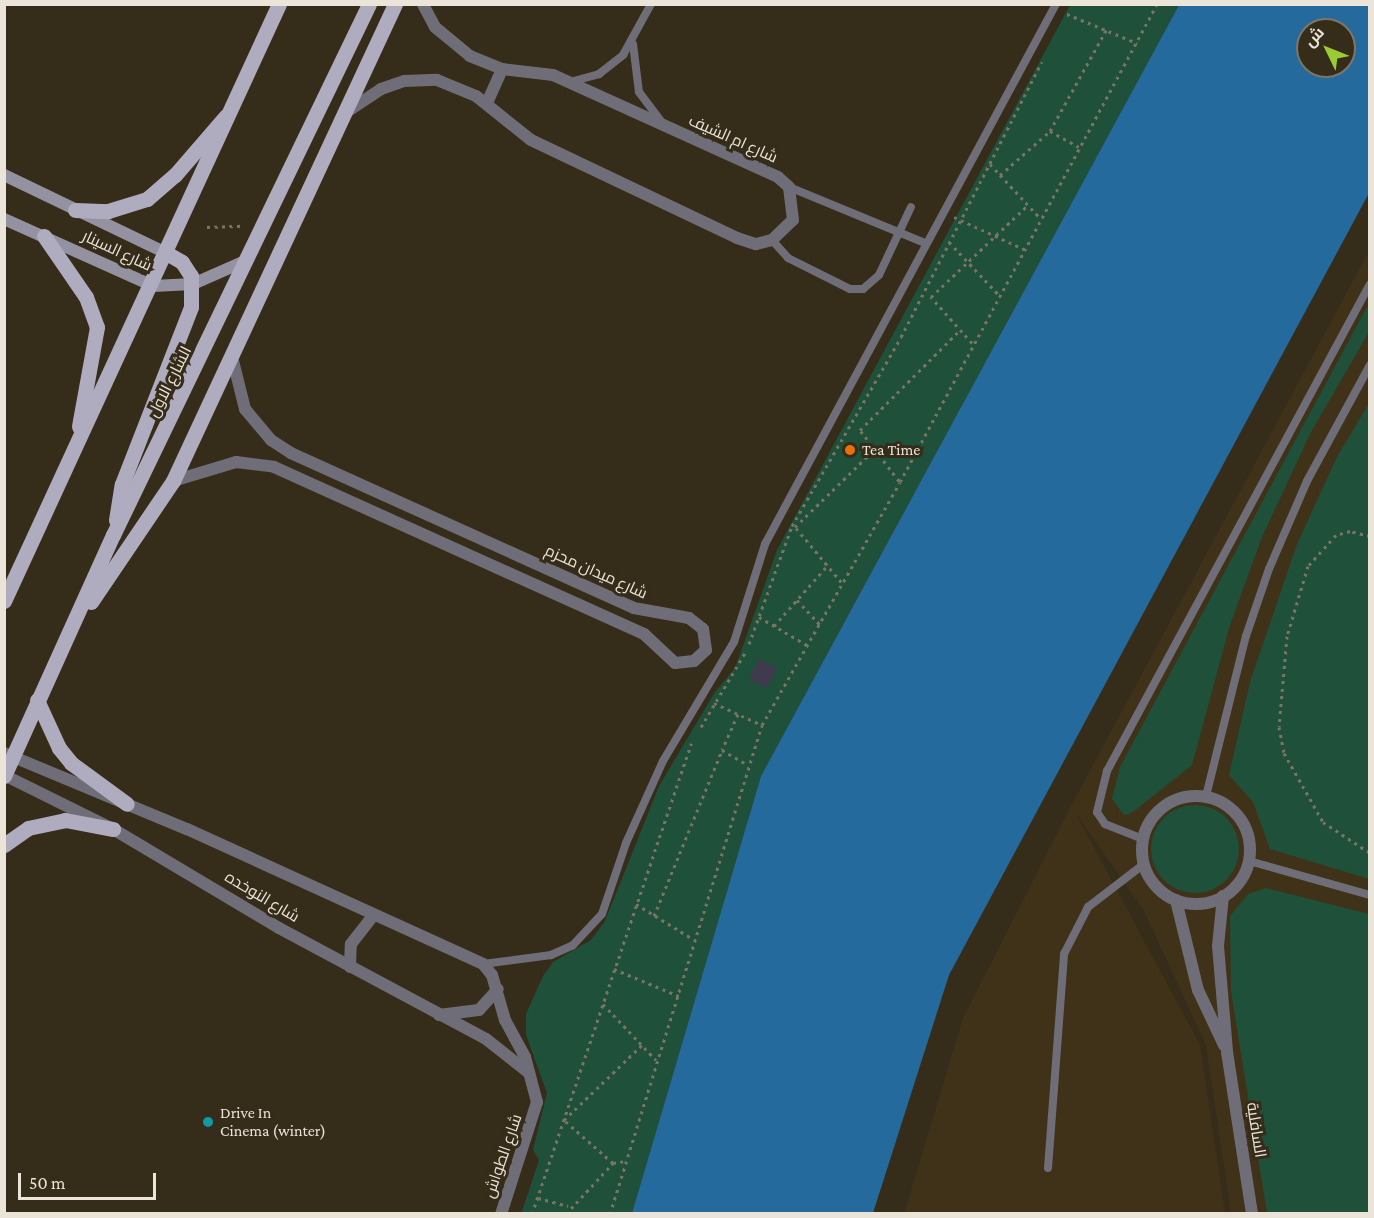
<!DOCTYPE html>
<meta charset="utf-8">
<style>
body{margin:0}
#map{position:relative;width:1374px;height:1218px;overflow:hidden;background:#362c1a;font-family:"Crimson Pro",Cairo,serif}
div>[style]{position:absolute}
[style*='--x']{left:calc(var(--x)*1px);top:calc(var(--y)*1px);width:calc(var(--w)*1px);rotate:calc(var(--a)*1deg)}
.built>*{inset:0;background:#3f3219}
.green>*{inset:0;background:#1f503a}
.round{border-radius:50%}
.water>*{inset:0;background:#256a9d}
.building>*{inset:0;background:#403a4d}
.path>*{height:3px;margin-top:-1.5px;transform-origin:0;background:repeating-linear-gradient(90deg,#7b7363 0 3px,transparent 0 7.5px)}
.lane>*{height:8px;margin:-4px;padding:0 4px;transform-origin:4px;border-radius:4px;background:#6f6d77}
.street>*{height:12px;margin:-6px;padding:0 6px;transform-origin:6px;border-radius:6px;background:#6f6d77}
.street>.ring{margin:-6px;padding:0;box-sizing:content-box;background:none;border:12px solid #6f6d77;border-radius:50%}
.secondary>*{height:12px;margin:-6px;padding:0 6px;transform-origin:6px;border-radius:6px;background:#9491a0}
.primary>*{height:15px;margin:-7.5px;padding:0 7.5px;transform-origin:7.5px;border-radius:7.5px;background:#b0acc0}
.dots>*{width:16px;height:16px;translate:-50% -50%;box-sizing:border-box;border:3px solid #362c1a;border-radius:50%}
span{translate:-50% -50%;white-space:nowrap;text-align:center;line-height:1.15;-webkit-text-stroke:6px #362c1a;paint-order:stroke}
.street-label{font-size:16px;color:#ebe4d9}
.poi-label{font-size:16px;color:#ebe4d9}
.left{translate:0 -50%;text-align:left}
.frame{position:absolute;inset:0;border:6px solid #ebe4d9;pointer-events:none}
.north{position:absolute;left:1296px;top:18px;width:60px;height:60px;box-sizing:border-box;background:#362c1a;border:2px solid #7e7666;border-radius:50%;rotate:313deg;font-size:16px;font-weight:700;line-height:24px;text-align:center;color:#ebe4d9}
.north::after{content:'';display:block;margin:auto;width:21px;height:27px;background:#9acb34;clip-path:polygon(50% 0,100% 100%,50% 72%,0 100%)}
.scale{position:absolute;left:18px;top:1173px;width:138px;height:27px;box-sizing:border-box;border:3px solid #ebe4d9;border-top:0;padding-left:8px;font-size:18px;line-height:21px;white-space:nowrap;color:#ebe4d9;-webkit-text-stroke:4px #362c1a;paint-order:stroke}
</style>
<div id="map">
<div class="built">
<div style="clip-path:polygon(1369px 251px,1369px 1213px,1231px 1213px,1206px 1045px,1144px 911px,1075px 812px,1200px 1045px,1225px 1213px,904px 1214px,963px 1018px,1071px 806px)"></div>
</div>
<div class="green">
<div style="clip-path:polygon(1070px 5px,1179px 5px,761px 776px,632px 1213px,521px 1214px,539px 1160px,533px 1150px,547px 1093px,526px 1035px,526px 1014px,543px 976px,553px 962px,591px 940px,605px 921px,659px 786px,715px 692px,735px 668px,777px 550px)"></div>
<div style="clip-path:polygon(1369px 303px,1369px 332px,1311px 432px,1262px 537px,1230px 625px,1192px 765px,1133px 812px,1124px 815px,1112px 799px,1120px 767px)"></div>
<div style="clip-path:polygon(1369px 403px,1369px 879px,1270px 849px,1253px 802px,1229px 775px,1250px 682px,1297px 544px,1337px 457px)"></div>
<div class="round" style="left:1151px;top:805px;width:88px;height:88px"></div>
<div style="clip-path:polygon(1266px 888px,1369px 914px,1369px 1213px,1267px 1213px,1231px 992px,1230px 916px,1248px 894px)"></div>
</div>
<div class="water">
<div style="clip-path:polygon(evenodd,1179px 5px,1369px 5px,1369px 193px,949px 975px,873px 1213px,632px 1213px,761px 776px,1179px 5px,1308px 30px,1344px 30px,1344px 66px,1308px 66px,1308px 30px)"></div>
</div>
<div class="building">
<div style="clip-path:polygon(759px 659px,777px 668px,767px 688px,749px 679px)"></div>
</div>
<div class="path">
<div style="--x:1067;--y:14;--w:76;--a:22.5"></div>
<div style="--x:1050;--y:131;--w:33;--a:29"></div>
<div style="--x:990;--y:164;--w:74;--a:47.2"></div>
<div style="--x:1000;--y:175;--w:67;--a:-41.3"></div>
<div style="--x:1050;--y:131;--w:119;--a:-60.9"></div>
<div style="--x:954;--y:217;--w:77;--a:24.6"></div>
<div style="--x:207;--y:227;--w:37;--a:-2"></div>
<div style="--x:949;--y:242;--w:73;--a:46.7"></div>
<div style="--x:972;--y:343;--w:62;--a:-131.7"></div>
<div style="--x:931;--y:297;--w:134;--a:-43.5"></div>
<div style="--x:899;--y:481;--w:64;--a:-127.4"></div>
<div style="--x:860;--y:430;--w:140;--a:-45"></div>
<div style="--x:795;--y:527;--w:109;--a:-44.3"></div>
<div style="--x:796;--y:528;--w:73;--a:50"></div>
<div style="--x:1370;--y:536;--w:21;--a:-166"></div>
<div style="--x:1350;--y:531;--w:15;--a:164"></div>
<div style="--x:1336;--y:535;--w:42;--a:132.1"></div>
<div style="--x:1308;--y:566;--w:73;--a:106.7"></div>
<div style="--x:1287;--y:636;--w:91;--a:95"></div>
<div style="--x:1279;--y:727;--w:26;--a:79"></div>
<div style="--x:1284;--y:753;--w:79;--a:60.5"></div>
<div style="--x:1323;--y:822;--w:56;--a:33.4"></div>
<div style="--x:797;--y:600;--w:33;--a:47"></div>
<div style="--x:759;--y:617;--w:56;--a:30.3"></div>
<div style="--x:774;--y:626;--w:80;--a:-48.5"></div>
<div style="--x:749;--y:644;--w:126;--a:-70"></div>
<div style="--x:792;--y:526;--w:218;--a:-60"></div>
<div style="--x:901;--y:337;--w:309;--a:-62.9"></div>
<div style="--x:714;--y:703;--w:53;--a:24.6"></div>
<div style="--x:738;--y:714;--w:39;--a:114"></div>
<div style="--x:722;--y:750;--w:28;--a:30"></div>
<div style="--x:701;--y:727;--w:86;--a:-59.3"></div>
<div style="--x:636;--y:904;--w:67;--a:31.6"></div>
<div style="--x:654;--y:916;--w:179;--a:-67.7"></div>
<div style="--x:614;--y:969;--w:70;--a:22.6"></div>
<div style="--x:603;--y:1004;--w:77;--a:46.6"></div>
<div style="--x:613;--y:1163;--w:65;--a:-138.7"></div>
<div style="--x:564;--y:1120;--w:108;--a:-43.9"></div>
<div style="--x:538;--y:1198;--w:31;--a:15"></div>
<div style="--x:532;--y:1214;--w:497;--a:-71.3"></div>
<div style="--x:566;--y:1214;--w:69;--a:-47.3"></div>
<div style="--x:613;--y:1163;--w:12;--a:-9"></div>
<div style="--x:610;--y:1214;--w:512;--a:-72.73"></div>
<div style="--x:762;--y:725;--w:279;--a:-60.4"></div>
<div style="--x:900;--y:482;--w:543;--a:-61.73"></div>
</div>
<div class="lane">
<div style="--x:633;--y:44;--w:48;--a:82.9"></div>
<div style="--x:639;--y:92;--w:36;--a:53"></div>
<div style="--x:570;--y:82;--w:30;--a:-15"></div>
<div style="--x:599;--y:74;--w:31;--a:-38"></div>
<div style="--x:623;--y:55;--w:58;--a:-61.2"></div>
<div style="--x:789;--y:187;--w:147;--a:22.4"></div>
<div style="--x:772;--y:240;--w:24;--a:48"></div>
<div style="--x:788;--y:258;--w:69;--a:26.6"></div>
<div style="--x:850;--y:289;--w:13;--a:0"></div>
<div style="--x:863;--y:289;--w:21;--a:-41"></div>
<div style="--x:879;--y:275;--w:75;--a:-64.8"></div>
<div style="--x:1206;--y:796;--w:165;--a:-76"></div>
<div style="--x:1246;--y:636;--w:71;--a:-71.1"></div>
<div style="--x:1269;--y:569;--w:96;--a:-66.6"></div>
<div style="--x:1307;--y:481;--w:132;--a:-61.5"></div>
<div style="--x:1143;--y:839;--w:41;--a:-158.5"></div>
<div style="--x:1105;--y:824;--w:14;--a:-124"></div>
<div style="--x:1097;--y:812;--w:42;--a:-76.3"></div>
<div style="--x:1107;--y:771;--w:553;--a:-61.63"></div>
<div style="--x:1249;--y:861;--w:126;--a:15.7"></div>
<div style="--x:483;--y:964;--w:69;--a:-7.5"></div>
<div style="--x:551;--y:955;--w:24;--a:-24"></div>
<div style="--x:573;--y:945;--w:42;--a:-46.9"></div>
<div style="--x:602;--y:914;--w:75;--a:-71.3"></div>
<div style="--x:626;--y:843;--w:90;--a:-65.7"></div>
<div style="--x:663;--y:761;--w:139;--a:-59.2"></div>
<div style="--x:734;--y:642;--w:103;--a:-72.4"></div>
<div style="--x:765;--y:544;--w:613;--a:-61.68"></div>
<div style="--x:1048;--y:1168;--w:215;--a:-85.7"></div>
<div style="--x:1064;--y:954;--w:53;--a:-62.9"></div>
<div style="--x:1088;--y:907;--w:71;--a:-37.5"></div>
</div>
<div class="street">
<div style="--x:487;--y:103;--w:37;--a:-66"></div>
<div style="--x:345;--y:113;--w:43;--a:-33.7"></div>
<div style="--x:381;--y:89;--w:24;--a:-19"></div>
<div style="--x:404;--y:81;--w:33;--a:-2"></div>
<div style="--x:437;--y:80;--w:42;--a:22.3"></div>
<div style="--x:476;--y:96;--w:70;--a:38.7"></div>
<div style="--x:531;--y:140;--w:228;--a:25.4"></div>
<div style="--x:737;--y:238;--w:20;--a:18"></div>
<div style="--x:756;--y:244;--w:16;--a:-14"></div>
<div style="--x:772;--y:240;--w:29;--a:-44"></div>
<div style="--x:793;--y:220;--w:33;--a:-97"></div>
<div style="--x:789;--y:187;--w:15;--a:-138"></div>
<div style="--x:778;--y:177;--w:247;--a:-155.6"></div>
<div style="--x:553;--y:75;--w:51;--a:-173.3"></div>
<div style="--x:502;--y:69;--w:35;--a:-158"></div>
<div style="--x:470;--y:56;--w:45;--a:-140.4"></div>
<div style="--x:435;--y:27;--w:26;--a:-118"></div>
<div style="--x:173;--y:481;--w:66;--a:-16.8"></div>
<div style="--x:236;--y:462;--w:38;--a:7"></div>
<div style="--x:274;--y:467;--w:406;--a:24.3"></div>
<div style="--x:644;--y:634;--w:42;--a:43.1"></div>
<div style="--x:675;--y:663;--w:19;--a:-6"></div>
<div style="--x:694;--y:661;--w:16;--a:-43"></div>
<div style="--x:706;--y:650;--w:21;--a:-98"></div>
<div style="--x:703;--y:629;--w:18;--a:-142"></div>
<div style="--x:689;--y:618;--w:56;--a:-169.7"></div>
<div style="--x:634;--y:608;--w:376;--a:-155.7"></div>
<div style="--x:291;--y:453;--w:24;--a:-147"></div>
<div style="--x:271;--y:440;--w:40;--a:-130"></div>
<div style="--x:245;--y:409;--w:54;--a:-104"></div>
<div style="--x:4;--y:753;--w:198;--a:22.6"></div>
<div style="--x:187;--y:829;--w:325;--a:24.5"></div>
<div style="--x:483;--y:964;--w:14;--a:51"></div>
<div style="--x:492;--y:975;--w:47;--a:73.9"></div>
<div style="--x:505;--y:1020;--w:42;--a:61.6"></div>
<div style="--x:525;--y:1057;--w:47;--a:75.1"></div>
<div style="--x:537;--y:1102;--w:118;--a:107.8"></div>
<div style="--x:4;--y:775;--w:122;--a:26.4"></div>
<div style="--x:113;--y:829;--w:193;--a:30.8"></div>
<div style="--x:279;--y:928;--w:235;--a:28.2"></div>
<div style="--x:486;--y:1039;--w:55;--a:38.3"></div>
<div class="ring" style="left:1142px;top:796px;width:96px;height:96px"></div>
<div style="--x:1223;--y:896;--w:50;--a:95.7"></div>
<div style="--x:1218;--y:946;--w:106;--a:85.1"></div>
<div style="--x:1227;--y:1052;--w:164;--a:81.2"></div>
<div style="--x:1176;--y:900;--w:93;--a:76.3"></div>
<div style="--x:1198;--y:990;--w:61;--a:64.7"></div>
<div style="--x:350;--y:967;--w:23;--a:-88"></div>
<div style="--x:351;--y:944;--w:37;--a:-52"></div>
<div style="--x:439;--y:1015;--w:40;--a:-7.1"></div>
<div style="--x:479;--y:1010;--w:28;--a:-48"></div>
</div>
<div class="secondary">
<div style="--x:4;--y:175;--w:182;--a:25.7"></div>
<div style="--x:4;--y:219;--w:163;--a:24.2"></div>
<div style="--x:153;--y:286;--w:40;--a:-2.9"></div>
<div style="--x:193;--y:284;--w:57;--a:-23.9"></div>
</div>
<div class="primary">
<div style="--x:75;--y:210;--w:33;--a:2"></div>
<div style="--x:108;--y:211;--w:41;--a:-17.1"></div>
<div style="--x:147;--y:199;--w:37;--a:-41"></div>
<div style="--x:175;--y:175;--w:78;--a:-49.2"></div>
<div style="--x:44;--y:236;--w:74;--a:55.5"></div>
<div style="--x:86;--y:297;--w:32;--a:70"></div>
<div style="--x:97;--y:327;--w:101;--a:100.3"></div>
<div style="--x:116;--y:520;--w:36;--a:-81"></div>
<div style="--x:122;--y:484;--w:190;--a:-68.7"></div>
<div style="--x:191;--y:307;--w:31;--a:-90"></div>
<div style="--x:191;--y:276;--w:17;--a:-123"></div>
<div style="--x:182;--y:262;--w:16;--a:-150"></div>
<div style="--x:4;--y:601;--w:657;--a:-65.27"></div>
<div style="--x:91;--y:602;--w:146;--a:-55.9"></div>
<div style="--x:173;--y:481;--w:526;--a:-65.04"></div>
<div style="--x:37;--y:700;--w:53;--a:65.4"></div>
<div style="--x:59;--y:748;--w:19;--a:51"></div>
<div style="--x:71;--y:763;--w:69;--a:36.2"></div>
<div style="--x:4;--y:776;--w:265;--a:-65.7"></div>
<div style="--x:113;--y:535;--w:589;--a:-64.26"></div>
<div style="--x:4;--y:845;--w:29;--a:-35"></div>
<div style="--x:28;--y:828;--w:38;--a:-12"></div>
<div style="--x:65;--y:820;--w:49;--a:10.6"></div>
</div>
<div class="dots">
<div style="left:850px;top:450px;background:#e8710a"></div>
<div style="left:208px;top:1122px;background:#0f9aa8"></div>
</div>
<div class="street-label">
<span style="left:733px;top:139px;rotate:24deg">شارع ام الشيف</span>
<span style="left:117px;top:251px;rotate:25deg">شارع السينار</span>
<span style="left:170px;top:382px;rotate:-63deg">الشارع الاول</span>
<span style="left:596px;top:572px;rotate:24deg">شارع ميدان محزم</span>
<span style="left:262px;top:897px;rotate:31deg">شارع النوخده</span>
<span style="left:1256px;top:1130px;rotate:81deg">السافلية</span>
<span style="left:503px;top:1156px;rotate:-71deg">شارع الطواش</span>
</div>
<div class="poi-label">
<span class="left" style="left:862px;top:450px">Tea Time</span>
<span class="left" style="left:220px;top:1122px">Drive In<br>Cinema (winter)</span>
</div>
<div class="frame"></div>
<div class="north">ش</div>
<div class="scale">50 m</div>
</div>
